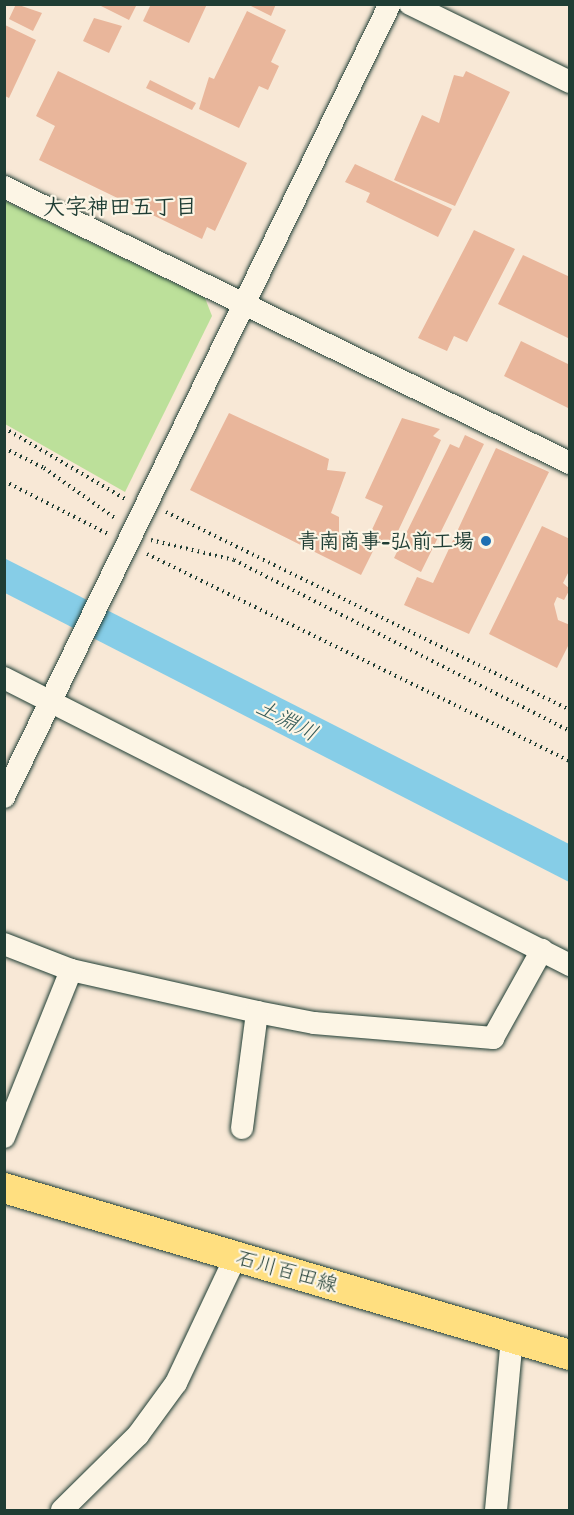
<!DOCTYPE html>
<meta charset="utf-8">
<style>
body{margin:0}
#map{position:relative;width:574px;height:1515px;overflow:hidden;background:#f8e8d6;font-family:"Patrick Hand","Klee One",sans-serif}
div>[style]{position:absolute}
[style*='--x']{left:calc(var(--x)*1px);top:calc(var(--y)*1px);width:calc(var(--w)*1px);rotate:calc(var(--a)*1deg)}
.green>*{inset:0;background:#bce09a}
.water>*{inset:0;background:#86cde7}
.building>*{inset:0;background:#e9b69b}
.path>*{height:4px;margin-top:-2px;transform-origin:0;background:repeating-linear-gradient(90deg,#1f3d34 0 1.5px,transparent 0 6px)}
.roads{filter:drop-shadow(0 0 2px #1f3d34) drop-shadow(0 0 2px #1f3d34)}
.minor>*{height:22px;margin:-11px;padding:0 11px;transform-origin:11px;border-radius:11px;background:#fcf5e5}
.major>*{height:30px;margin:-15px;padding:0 15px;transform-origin:15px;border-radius:15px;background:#ffdf80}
.dots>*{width:16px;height:16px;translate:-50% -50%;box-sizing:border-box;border:3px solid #fcf5e5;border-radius:50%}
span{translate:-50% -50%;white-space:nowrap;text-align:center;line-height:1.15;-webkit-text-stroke:4.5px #fcf5e5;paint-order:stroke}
.poi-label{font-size:21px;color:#1f3d34;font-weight:700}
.right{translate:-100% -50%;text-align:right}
.street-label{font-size:21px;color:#1f3d34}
.neighbourhood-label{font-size:22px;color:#1f3d34;font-weight:700}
.water-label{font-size:22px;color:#345a58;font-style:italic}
.frame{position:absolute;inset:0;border:6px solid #1f3d34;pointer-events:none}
</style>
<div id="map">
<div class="green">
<div style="clip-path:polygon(5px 201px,205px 298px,212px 316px,125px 492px,5px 424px)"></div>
</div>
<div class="water">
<div style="clip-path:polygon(4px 558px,569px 844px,569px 882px,5px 593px)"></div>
</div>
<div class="building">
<div style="clip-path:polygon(16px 4px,42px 13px,33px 31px,9px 19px)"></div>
<div style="clip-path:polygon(97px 4px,137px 4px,129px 20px)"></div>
<div style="clip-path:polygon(151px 4px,207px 4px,189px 43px,143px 21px)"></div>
<div style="clip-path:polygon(247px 4px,276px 4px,271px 16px)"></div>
<div style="clip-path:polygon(247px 11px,286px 30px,271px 62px,279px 66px,268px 90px,259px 86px,239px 128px,199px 109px,209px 77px,214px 79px)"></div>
<div style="clip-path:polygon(94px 18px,122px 26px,109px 53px,83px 41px)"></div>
<div style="clip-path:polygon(5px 25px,36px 40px,9px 98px,5px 96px)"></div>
<div style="clip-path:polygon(58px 71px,247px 163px,215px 231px,207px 227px,202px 239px,39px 160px,55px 126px,36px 116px)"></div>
<div style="clip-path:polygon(466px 71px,510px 92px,455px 206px,394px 180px,422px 115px,439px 123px,454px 75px,463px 77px)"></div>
<div style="clip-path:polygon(150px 80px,196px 103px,192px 110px,146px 88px)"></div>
<div style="clip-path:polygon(355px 164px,452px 209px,438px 237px,366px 202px,370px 193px,345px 182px)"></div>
<div style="clip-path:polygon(474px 230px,515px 249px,467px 342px,454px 336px,447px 351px,418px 338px)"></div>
<div style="clip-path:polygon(523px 255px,570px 277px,570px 339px,498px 304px)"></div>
<div style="clip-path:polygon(521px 341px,570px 365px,570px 409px,504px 376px)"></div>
<div style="clip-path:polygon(229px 413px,329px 459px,327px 470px,346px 472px,331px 513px,339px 517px,339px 534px,373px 551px,361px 575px,190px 490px)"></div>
<div style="clip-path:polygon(402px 418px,440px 429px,433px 436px,441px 440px,391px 546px,369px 536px,383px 506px,365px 498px)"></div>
<div style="clip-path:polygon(465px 435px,484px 444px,421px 572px,394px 558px,450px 444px,459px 448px)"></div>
<div style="clip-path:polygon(496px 448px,549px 472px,469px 634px,404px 605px,417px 577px,433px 583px)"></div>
<div style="clip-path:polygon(542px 526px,570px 539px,570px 569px,563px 583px,570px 589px,564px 600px,557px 597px,554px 604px,558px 620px,570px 625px,570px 642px,557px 668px,489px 634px)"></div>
</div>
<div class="path">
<div style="--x:4;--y:428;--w:140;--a:30.4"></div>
<div style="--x:4;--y:448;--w:45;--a:26.6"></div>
<div style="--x:44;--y:468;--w:87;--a:35.2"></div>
<div style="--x:4;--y:481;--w:117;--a:27"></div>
<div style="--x:166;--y:512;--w:450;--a:26.1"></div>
<div style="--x:151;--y:540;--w:85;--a:13.5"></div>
<div style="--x:234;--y:560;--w:377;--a:27"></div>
<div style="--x:147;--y:554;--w:471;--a:26.1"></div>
</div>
<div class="roads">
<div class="minor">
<div style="--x:410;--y:4;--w:178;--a:26"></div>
<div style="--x:4;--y:187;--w:630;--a:26"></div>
<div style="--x:4;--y:678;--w:635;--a:26.89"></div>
<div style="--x:4;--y:797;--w:882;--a:-64.05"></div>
<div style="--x:4;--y:944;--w:72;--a:21.2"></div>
<div style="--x:71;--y:970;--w:191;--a:12.7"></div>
<div style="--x:257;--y:1012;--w:58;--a:10.9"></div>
<div style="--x:314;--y:1023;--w:180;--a:4.8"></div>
<div style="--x:493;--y:1038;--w:101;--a:-60.9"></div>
<div style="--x:242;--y:1128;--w:117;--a:-82.6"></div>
<div style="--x:4;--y:1137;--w:180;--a:-68.1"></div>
<div style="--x:62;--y:1510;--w:107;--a:-44.6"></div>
<div style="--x:138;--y:1435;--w:64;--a:-53.8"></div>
<div style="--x:176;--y:1383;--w:140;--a:-64.7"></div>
<div style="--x:496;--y:1510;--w:173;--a:-84.7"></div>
</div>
<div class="major">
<div style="--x:4;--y:1188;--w:590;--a:16.44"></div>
</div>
</div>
<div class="dots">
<div style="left:486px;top:541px;background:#1f6fb2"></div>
</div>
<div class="poi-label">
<span class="right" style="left:474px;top:541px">青南商事-弘前工場</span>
</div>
<div class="street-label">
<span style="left:287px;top:1271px;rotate:16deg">石川百田線</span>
</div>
<div class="neighbourhood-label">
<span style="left:120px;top:207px">大字神田五丁目</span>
</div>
<div class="water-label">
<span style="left:287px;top:720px;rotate:27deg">土淵川</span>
</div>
<div class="frame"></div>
</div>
